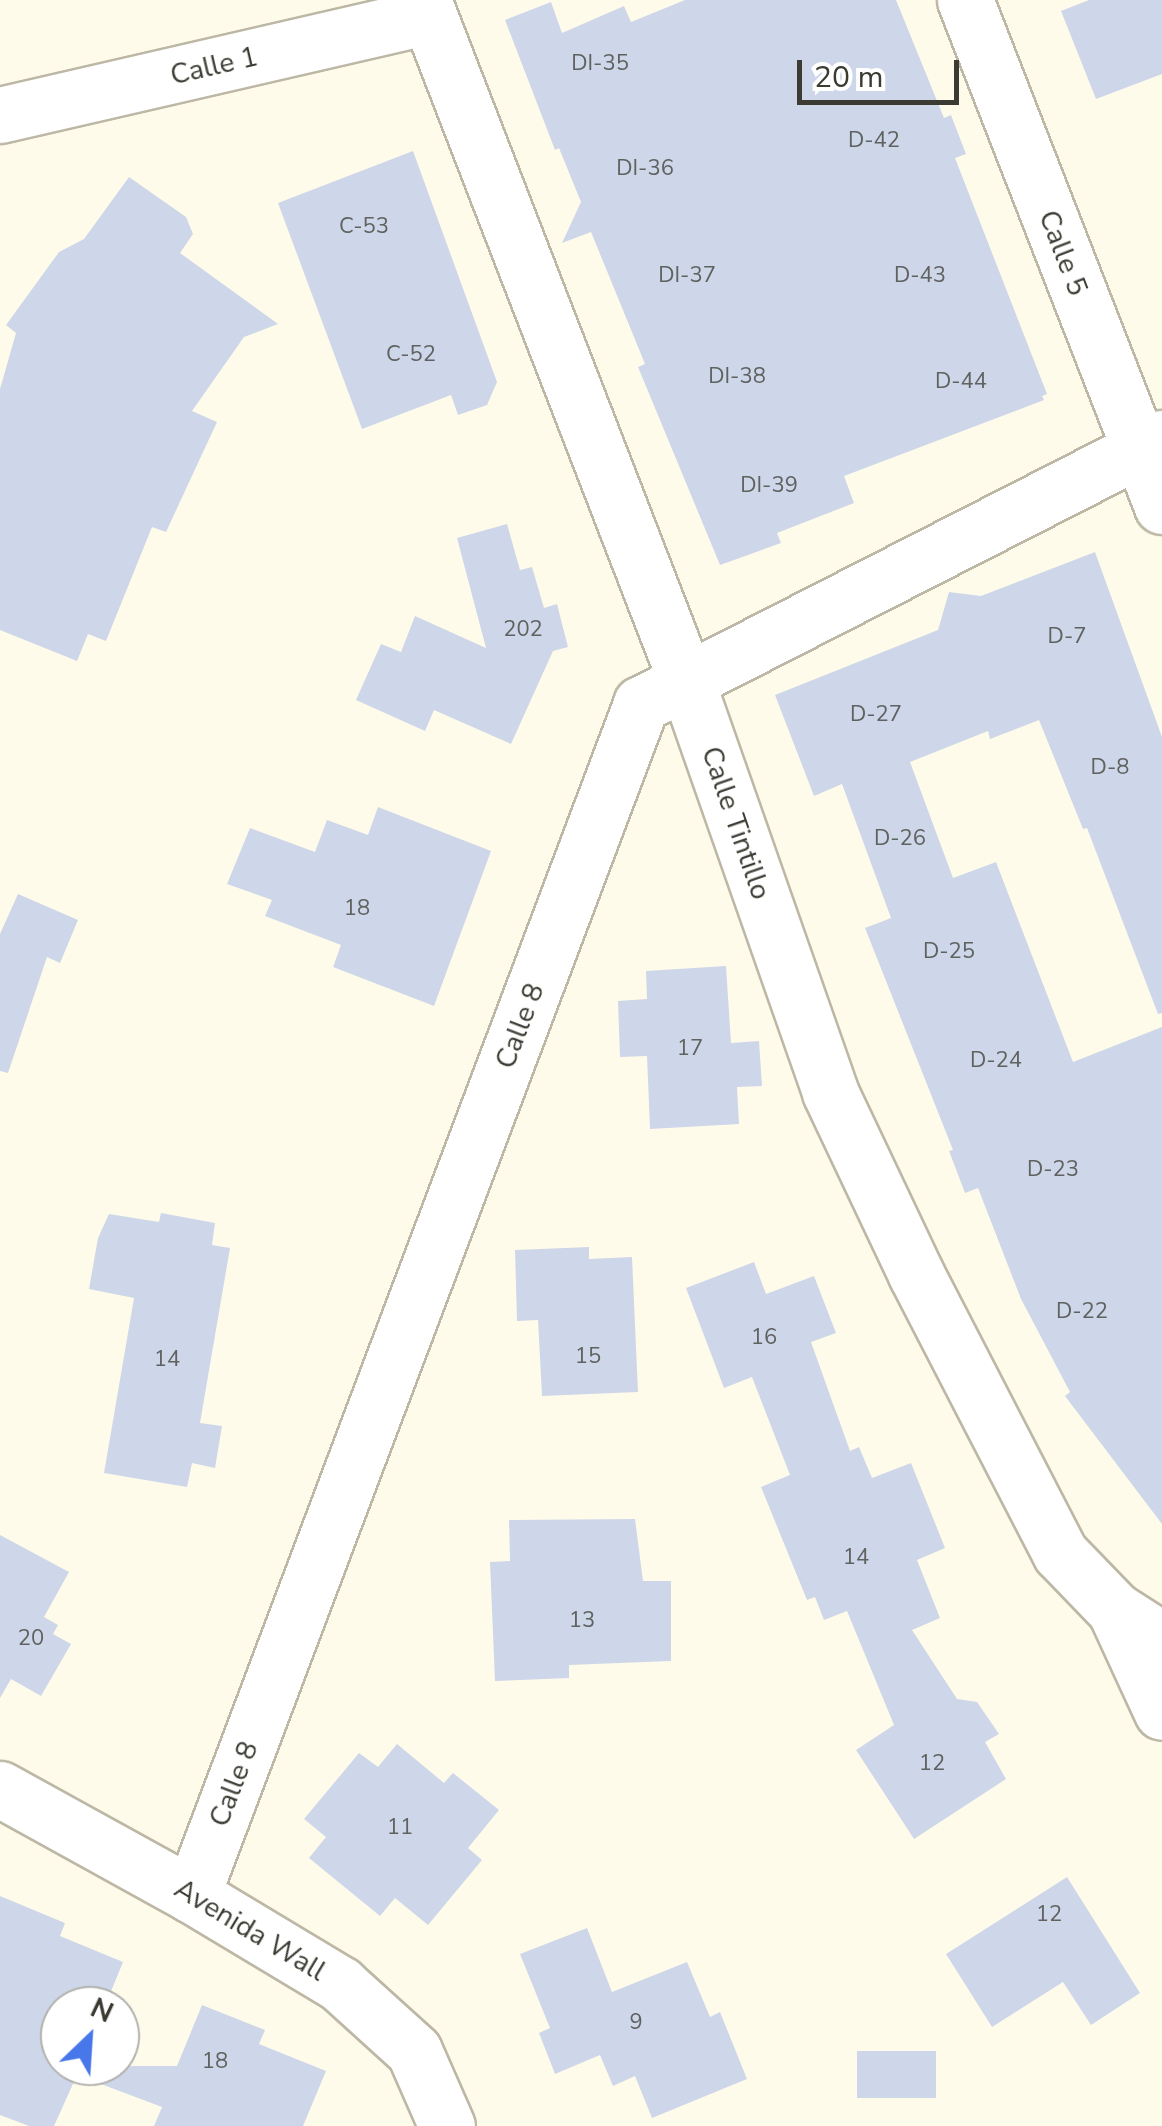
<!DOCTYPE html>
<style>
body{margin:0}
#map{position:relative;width:1162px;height:2126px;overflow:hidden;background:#fffbeb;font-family:"Nunito Sans",sans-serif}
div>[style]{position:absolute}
.building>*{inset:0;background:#ced7e9;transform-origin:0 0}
.roads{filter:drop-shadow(2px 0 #bdb8a5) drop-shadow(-2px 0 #bdb8a5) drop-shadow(0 2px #bdb8a5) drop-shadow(0 -2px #bdb8a5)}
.street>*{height:55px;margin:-27.5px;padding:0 27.5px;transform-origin:27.5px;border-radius:27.5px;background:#fff}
span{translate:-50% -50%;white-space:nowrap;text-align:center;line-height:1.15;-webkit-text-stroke:9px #fff;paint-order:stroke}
.number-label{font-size:22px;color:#606260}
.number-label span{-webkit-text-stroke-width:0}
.street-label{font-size:28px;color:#3c3b33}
.north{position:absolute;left:40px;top:1986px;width:100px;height:100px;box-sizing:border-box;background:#fff;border:2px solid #b1b1ad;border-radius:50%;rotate:25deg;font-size:28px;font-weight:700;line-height:40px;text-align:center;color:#3c3b33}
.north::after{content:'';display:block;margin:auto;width:35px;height:45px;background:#4777e9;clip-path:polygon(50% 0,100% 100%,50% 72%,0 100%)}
.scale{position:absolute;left:797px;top:60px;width:162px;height:45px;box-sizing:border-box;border:5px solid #3c3b33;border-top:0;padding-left:12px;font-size:30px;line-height:35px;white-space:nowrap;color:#3c3b33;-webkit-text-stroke:8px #fff;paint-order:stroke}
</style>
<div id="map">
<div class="building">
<div style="clip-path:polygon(685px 0,896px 0,944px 118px,951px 115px,966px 154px,955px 158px,1047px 394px,1042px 396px,1044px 400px,844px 476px,854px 503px,777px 533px,781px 543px,720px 565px,638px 367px,645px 364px,591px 232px,562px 243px,581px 202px,559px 148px,555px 150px,505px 20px,551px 2px,562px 33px,624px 6px,631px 22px)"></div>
<div style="clip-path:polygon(1089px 0,1162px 0,1162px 74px,1096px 99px,1061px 11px)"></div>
<div style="clip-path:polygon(413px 151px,497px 382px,487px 405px,458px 415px,451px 395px,362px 429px,278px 203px)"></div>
<div style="clip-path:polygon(129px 177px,186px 217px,193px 234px,180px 253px,278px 324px,244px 337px,192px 411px,217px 422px,166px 532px,152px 527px,106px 641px,88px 634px,77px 661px,0 630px,0 389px,16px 333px,6px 325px,59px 252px,84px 239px)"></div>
<div style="clip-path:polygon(507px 524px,520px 570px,532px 567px,544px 608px,557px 604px,568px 647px,553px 651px,511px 744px,434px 710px,425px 731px,356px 700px,381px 644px,401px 652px,415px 616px,486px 648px,457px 538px)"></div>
<div style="clip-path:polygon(1095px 552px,1162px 737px,1162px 1013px,1158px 1014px,1087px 828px,1083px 829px,1039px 720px,990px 739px,988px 731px,910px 762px,953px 878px,996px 862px,1073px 1062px,1162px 1027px,1162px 1524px,1065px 1396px,1070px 1392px,1021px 1299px,978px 1188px,965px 1193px,949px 1151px,953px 1150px,865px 928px,891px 918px,842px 784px,814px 796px,775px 695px,938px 630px,949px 592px,981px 596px)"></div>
<div style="clip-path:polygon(378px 807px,491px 851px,434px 1006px,333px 967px,341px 945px,265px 916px,272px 900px,227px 884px,250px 828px,315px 852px,327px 820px,368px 835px)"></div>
<div style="clip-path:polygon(18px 894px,78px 920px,60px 963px,47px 957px,8px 1073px,0 1071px,0 934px)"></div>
<div style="clip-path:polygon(726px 966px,731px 1043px,759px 1041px,762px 1086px,737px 1087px,739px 1124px,650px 1129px,647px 1056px,620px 1057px,618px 1001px,647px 999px,646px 971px)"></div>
<div style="clip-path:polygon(161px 1213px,215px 1223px,212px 1245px,230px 1248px,200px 1423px,222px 1426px,215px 1468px,192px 1463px,187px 1487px,104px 1473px,134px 1298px,89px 1289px,98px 1238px,109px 1214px,159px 1222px)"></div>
<div style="clip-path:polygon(589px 1247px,589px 1259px,632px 1257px,638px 1392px,542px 1396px,538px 1320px,517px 1321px,515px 1250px)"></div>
<div style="clip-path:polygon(754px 1262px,766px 1294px,814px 1276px,836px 1333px,811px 1342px,850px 1451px,859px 1447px,872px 1478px,911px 1463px,945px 1548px,917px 1560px,940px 1618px,912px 1630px,957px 1699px,977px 1702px,999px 1734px,985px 1742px,1006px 1779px,914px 1839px,856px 1750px,894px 1725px,847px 1611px,824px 1620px,815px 1597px,807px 1600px,761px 1487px,790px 1475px,752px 1377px,724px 1388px,686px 1288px)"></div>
<div style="clip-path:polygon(635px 1519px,643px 1581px,671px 1581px,671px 1661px,569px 1665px,569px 1678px,495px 1681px,490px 1562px,510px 1561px,509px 1520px)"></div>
<div style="clip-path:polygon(0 1535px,69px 1572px,44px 1617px,58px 1625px,53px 1634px,71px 1644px,41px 1696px,11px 1679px,0 1698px)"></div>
<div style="clip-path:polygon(397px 1744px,444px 1783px,453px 1773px,499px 1810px,468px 1848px,482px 1860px,428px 1925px,395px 1898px,380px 1916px,309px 1858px,326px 1837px,304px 1819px,359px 1753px,378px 1767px)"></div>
<div style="clip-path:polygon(1067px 1877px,1140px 1993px,1091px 2025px,1063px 1982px,992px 2027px,946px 1954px)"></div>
<div style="clip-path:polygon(0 1896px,65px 1923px,60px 1936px,123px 1962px,105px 2006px,60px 2006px,60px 2066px,177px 2066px,202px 2005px,265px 2030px,259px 2044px,326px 2071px,303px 2126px,154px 2126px,162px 2107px,77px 2075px,54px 2126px,29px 2126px,0 2115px)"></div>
<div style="clip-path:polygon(587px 1928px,612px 1992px,687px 1962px,710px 2017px,720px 2012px,747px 2079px,652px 2118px,635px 2076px,613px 2086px,600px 2055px,555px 2074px,539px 2033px,550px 2028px,520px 1954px)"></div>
<div style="left:936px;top:2051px;width:47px;height:79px;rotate:90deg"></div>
</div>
<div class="roads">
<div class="street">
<div style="left:423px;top:0;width:729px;rotate:68.86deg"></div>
<div style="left:686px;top:680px;width:436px;rotate:70.7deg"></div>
<div style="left:830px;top:1092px;width:201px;rotate:64.7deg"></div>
<div style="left:916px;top:1274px;width:314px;rotate:62.7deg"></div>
<div style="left:1060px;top:1553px;width:79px;rotate:46deg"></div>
<div style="left:1115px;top:1610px;width:56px;rotate:32.6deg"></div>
<div style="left:965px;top:0;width:543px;rotate:68.73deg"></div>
<div style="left:0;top:115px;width:440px;rotate:-13deg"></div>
<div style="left:1115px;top:1610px;width:112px;rotate:65.3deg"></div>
<div style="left:0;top:1789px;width:219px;rotate:28.9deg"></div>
<div style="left:192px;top:1895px;width:173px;rotate:31deg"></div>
<div style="left:340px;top:1984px;width:100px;rotate:42.2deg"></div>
<div style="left:414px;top:2051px;width:82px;rotate:66.3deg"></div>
<div style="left:192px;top:1895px;width:1273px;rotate:-69.34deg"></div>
<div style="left:641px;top:704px;width:585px;rotate:-27.05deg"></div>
</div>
</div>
<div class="number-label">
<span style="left:600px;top:64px">DI-35</span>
<span style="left:874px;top:141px">D-42</span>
<span style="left:645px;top:169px">DI-36</span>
<span style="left:364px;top:227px">C-53</span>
<span style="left:687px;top:276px">DI-37</span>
<span style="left:920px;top:276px">D-43</span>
<span style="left:411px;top:355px">C-52</span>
<span style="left:737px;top:377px">DI-38</span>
<span style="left:961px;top:382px">D-44</span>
<span style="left:769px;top:486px">DI-39</span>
<span style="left:523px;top:630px">202</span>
<span style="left:1067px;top:637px">D-7</span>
<span style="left:876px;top:715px">D-27</span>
<span style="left:1110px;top:768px">D-8</span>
<span style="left:900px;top:839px">D-26</span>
<span style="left:357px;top:909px">18</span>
<span style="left:949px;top:952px">D-25</span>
<span style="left:690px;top:1049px">17</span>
<span style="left:996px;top:1061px">D-24</span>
<span style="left:1053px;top:1170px">D-23</span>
<span style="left:1082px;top:1312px">D-22</span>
<span style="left:764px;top:1338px">16</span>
<span style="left:588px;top:1357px">15</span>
<span style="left:167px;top:1360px">14</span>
<span style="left:856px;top:1558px">14</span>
<span style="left:582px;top:1621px">13</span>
<span style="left:31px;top:1639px">20</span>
<span style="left:932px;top:1764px">12</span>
<span style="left:400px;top:1828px">11</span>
<span style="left:1049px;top:1915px">12</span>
<span style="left:636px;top:2023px">9</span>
<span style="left:215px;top:2062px">18</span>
</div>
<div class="street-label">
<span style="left:214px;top:66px;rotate:-13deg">Calle 1</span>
<span style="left:1063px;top:253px;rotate:69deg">Calle 5</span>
<span style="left:736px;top:823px;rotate:71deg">Calle Tintillo</span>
<span style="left:520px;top:1026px;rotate:-69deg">Calle 8</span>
<span style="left:234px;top:1784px;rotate:-69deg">Calle 8</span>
<span style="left:250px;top:1930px;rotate:31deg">Avenida Wall</span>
</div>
<div class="north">N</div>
<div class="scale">20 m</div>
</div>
